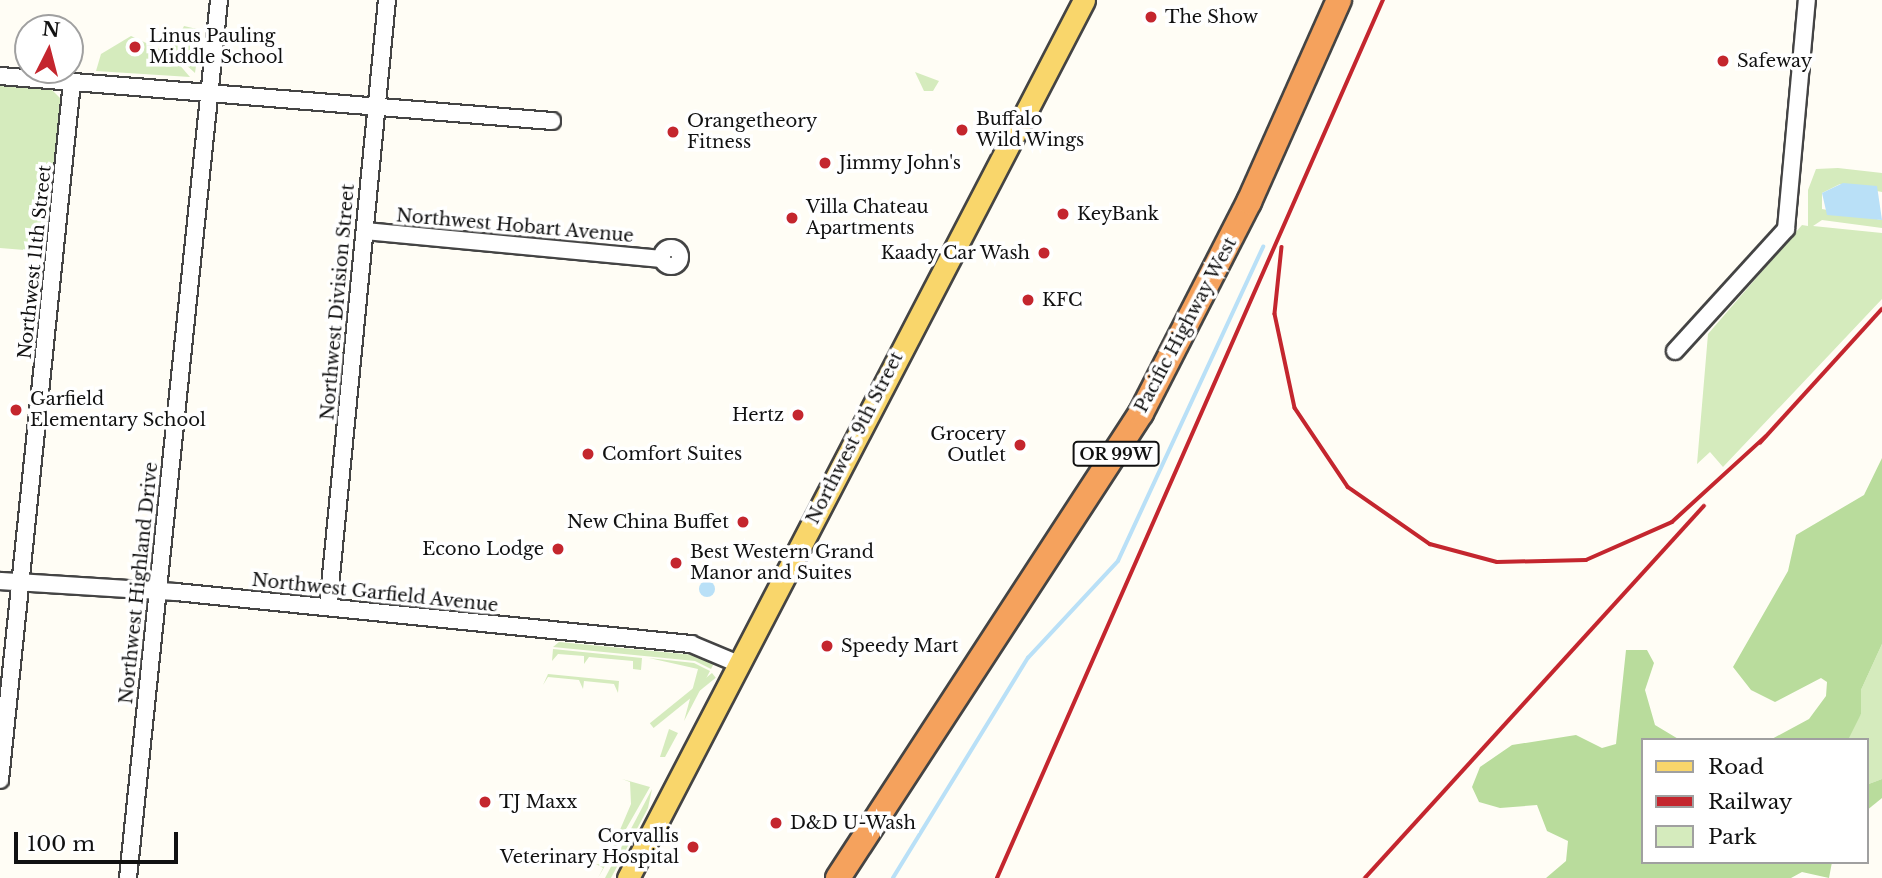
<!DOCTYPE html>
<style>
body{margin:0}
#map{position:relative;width:1882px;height:878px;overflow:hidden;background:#fffdf5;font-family:"Libre Baskerville",serif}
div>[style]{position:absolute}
.green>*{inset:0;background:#d5ebbd;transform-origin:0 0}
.forest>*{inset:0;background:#b9dc9c}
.water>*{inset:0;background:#b9e0f7}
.round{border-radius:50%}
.stream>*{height:3.5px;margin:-1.75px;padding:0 1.75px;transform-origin:1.75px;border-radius:1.75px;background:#b9e0f7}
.roads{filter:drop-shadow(2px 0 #444) drop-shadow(-2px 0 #444) drop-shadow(0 2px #444) drop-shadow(0 -2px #444)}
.minor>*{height:16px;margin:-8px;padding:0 8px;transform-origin:8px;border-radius:8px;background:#fff}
.minor>.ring{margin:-8px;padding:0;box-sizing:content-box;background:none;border:16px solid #fff;border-radius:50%}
.major>*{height:21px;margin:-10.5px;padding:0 10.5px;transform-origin:10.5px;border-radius:10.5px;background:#f9d66b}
.highway>*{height:24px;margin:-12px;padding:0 12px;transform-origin:12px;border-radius:12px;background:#f5a25d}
.rail>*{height:3.5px;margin:-1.75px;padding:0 1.75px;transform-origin:1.75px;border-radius:1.75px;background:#c4262e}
.dots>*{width:19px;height:19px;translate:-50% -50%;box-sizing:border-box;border:4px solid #fff;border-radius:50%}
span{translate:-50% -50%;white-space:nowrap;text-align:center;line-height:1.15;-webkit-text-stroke:7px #fff;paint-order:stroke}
.shield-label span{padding:2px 5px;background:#fff;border:2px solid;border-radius:5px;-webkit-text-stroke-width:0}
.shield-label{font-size:16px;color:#111;font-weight:700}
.poi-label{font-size:18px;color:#111}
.left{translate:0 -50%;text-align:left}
.right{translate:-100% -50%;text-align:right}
.street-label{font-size:18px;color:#111}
.legend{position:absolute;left:1641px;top:738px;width:228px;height:126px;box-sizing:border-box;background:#fff;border:2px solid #a0a0a0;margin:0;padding:9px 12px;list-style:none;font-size:21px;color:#111}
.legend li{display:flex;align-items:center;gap:14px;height:35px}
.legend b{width:35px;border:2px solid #a0a0a0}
.north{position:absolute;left:14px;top:14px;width:70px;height:70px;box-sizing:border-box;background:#fff;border:2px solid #a0a0a0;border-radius:50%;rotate:6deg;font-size:19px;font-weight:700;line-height:28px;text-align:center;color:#111}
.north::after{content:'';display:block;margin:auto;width:24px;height:32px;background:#c4262e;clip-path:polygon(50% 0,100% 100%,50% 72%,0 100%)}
.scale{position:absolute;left:14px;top:832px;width:164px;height:32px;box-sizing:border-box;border:4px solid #111;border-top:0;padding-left:9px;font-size:21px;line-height:24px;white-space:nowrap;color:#111;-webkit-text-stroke:5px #fff;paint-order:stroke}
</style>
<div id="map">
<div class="green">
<div style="clip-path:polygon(184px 26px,201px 30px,195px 73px,171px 51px)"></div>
<div style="clip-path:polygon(131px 36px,170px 54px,190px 77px,96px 71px,101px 54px)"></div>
<div style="clip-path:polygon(915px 72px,939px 81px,933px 91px,924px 91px)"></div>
<div style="clip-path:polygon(0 86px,52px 90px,64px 102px,49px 252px,0 248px)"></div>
<div style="clip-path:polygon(1838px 168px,1882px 173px,1882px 192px,1840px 184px,1822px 193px,1822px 209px,1882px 220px,1882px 228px,1822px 220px,1813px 226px,1882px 233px,1882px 299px,1723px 467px,1710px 452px,1697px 464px,1708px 334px,1802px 225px,1808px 226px,1808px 190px,1816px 169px)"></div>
<div style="clip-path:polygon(559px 642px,695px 655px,714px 663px,711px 669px,695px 661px,553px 647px)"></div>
<div style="clip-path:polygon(1882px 644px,1882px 779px,1866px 785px,1866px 740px,1848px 740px,1847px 733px,1861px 714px,1861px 690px)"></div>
<div style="clip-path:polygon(553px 649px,642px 658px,641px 670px,633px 669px,633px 661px,589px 657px,584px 664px,584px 656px,558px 654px,552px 661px)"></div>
<div style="clip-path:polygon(649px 658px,694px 663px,710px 671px,684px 721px,698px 669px)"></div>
<div style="left:712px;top:673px;width:6px;height:80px;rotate:51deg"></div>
<div style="clip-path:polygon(548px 674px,619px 681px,618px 693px,614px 684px,584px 681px,583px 689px,579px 680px,548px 677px,543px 685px)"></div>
<div style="clip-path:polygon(669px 729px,678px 733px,665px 757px,660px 757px)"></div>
<div style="clip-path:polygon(622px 779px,650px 787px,598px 878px,603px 868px,596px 864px,605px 865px,631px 804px,630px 782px)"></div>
<div style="clip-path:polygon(652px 789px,648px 808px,611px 878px,605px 878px)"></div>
</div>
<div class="forest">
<div style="clip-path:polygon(1882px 458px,1882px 644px,1861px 690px,1861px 714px,1848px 740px,1770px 740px,1809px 719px,1826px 696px,1827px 682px,1821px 678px,1775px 702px,1751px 690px,1733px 667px,1788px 571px,1796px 535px,1864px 495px)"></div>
<div style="clip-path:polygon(1626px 650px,1647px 650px,1654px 663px,1645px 690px,1655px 725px,1680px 740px,1642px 740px,1642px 862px,1832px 862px,1829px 878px,1802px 872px,1791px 878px,1546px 878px,1566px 861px,1568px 841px,1547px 831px,1537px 805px,1500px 808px,1479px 802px,1472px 787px,1480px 767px,1512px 745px,1576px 735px,1602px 748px,1616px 744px)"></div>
<div style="clip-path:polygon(1882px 779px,1882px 798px,1866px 811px,1866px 785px)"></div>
</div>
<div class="water">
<div style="clip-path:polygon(1843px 183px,1877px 186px,1882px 220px,1827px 215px,1822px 193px)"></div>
<div class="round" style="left:699px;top:581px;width:16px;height:16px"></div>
</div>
<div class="stream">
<div style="left:893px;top:878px;width:258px;rotate:-58.5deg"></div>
<div style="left:1028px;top:658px;width:132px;rotate:-47.1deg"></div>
<div style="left:1118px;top:561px;width:346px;rotate:-65.2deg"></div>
</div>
<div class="roads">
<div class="minor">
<div style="left:0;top:76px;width:554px;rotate:4.66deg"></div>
<div style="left:365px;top:231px;width:298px;rotate:5.4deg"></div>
<div class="ring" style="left:662px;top:248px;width:2px;height:2px"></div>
<div style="left:1675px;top:351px;width:165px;rotate:-47.7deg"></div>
<div style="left:1786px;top:229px;width:230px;rotate:-84.8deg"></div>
<div style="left:0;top:581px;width:176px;rotate:3.6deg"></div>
<div style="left:176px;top:592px;width:518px;rotate:5.77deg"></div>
<div style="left:691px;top:644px;width:54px;rotate:22.8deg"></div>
<div style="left:328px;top:607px;width:610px;rotate:-84.45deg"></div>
<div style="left:0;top:780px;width:702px;rotate:-84.11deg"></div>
<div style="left:128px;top:878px;width:883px;rotate:-84.08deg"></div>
</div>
<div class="major">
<div style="left:628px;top:878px;width:989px;rotate:-62.55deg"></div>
</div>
<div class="highway">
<div style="left:838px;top:878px;width:555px;rotate:-56.91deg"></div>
<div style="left:1141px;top:413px;width:237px;rotate:-62.9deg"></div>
<div style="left:1249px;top:202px;width:221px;rotate:-66deg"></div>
</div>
</div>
<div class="rail">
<div style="left:1282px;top:247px;width:67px;rotate:96deg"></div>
<div style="left:1275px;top:314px;width:96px;rotate:78deg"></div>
<div style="left:1295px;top:408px;width:95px;rotate:56.1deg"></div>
<div style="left:1348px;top:487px;width:100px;rotate:34.8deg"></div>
<div style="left:1430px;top:544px;width:69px;rotate:15deg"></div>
<div style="left:1497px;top:562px;width:89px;rotate:-1.3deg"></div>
<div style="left:1586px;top:560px;width:94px;rotate:-23.8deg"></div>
<div style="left:1672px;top:522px;width:126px;rotate:-42.4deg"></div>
<div style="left:1760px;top:443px;width:181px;rotate:-47.7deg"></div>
<div style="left:997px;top:878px;width:959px;rotate:-66.27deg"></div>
<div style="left:1365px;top:878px;width:503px;rotate:-47.66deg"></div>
</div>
<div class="dots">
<div style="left:1151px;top:17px;background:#c4262e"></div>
<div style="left:135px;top:47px;background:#c4262e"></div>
<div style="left:1723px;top:61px;background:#c4262e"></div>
<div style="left:962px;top:130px;background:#c4262e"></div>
<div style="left:673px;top:132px;background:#c4262e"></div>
<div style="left:825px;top:163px;background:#c4262e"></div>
<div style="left:1063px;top:214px;background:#c4262e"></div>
<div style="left:792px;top:218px;background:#c4262e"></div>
<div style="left:1044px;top:253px;background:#c4262e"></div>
<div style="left:1028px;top:300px;background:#c4262e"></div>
<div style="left:16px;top:410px;background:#c4262e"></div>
<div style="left:798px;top:415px;background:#c4262e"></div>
<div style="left:1020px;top:445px;background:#c4262e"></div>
<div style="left:588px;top:454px;background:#c4262e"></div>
<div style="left:743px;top:522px;background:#c4262e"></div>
<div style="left:558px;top:549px;background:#c4262e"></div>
<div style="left:676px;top:563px;background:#c4262e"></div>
<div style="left:827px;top:646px;background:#c4262e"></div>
<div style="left:485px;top:802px;background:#c4262e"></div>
<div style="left:776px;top:823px;background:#c4262e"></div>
<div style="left:693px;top:847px;background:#c4262e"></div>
</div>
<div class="shield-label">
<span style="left:1116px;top:454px">OR 99W</span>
</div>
<div class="poi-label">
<span class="left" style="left:1165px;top:17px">The Show</span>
<span class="left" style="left:149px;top:47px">Linus Pauling<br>Middle School</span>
<span class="left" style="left:1737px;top:61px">Safeway</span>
<span class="left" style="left:976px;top:130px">Buffalo<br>Wild Wings</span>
<span class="left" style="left:687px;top:132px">Orangetheory<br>Fitness</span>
<span class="left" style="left:839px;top:163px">Jimmy John's</span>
<span class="left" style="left:806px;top:218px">Villa Chateau<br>Apartments</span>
<span class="left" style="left:1077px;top:214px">KeyBank</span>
<span class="right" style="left:1030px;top:253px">Kaady Car Wash</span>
<span class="left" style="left:1042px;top:300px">KFC</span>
<span class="left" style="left:30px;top:410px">Garfield<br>Elementary School</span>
<span class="right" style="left:784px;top:415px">Hertz</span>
<span class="right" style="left:1006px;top:445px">Grocery<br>Outlet</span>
<span class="left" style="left:602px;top:454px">Comfort Suites</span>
<span class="right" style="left:729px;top:522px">New China Buffet</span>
<span class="right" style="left:544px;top:549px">Econo Lodge</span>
<span class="left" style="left:690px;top:563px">Best Western Grand<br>Manor and Suites</span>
<span class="left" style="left:841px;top:646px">Speedy Mart</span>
<span class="left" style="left:499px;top:802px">TJ Maxx</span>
<span class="left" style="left:790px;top:823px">D&amp;D U-Wash</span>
<span class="right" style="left:679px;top:847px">Corvallis<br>Veterinary Hospital</span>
</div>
<div class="street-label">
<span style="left:515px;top:226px;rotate:5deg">Northwest Hobart Avenue</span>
<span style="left:35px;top:262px;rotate:-84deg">Northwest 11th Street</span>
<span style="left:338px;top:302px;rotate:-85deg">Northwest Division Street</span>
<span style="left:1186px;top:325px;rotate:-62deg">Pacific Highway West</span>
<span style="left:855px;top:438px;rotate:-63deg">Northwest 9th Street</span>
<span style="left:139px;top:583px;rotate:-84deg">Northwest Highland Drive</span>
<span style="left:375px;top:593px;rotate:6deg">Northwest Garfield Avenue</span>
</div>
<ul class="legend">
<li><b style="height:9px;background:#f9d66b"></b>Road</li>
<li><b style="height:9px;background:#c4262e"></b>Railway</li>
<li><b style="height:19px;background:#d5ebbd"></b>Park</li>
</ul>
<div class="north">N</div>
<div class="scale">100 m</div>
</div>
